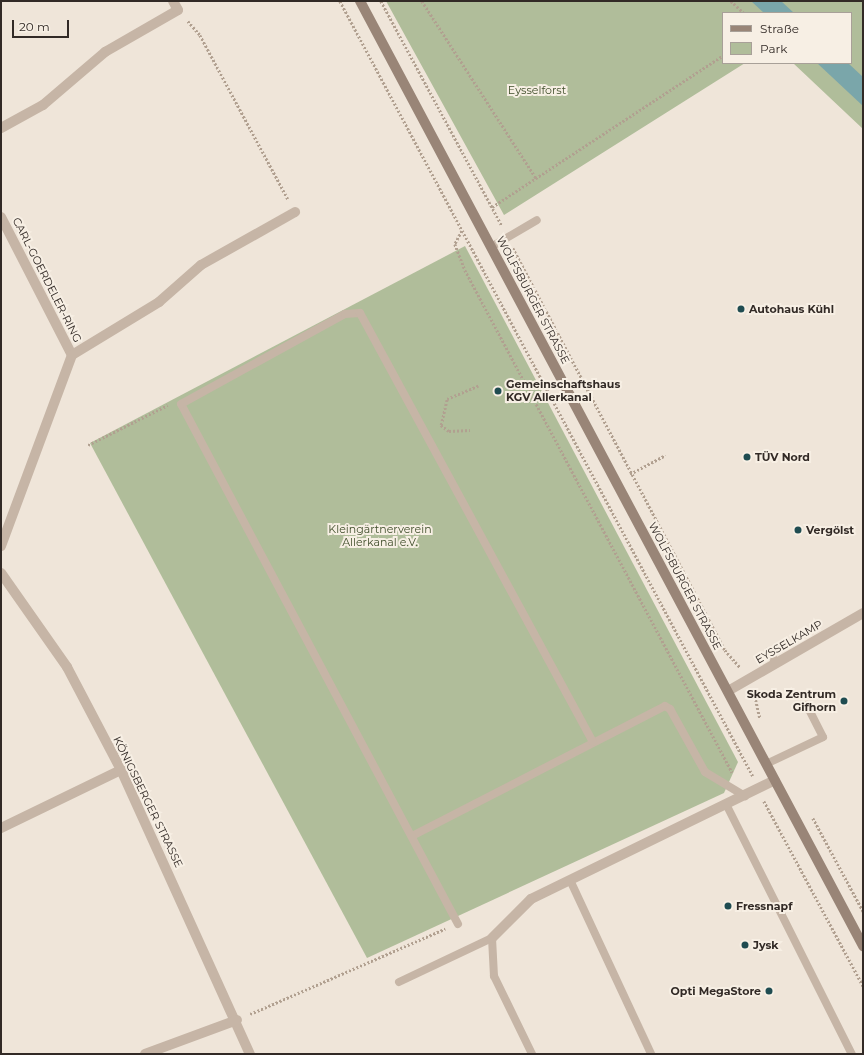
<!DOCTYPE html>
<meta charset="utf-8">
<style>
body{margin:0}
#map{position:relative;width:864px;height:1055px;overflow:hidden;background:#efe5d9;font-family:Montserrat,sans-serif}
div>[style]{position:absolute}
.green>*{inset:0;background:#b0bd9a}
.water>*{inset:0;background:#7aa6aa}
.path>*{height:2.5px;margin-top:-1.25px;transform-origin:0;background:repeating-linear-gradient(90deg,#b1a090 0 2px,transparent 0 4px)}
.lane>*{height:8px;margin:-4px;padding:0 4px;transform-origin:4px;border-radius:4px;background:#c6b5a6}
.street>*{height:10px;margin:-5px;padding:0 5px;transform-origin:5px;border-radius:5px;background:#c6b5a6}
.secondary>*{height:10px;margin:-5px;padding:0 5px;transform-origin:5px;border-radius:5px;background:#998577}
.dots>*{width:11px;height:11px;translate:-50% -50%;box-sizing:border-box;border:2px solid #f7efe4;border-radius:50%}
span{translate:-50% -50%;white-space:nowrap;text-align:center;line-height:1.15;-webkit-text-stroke:4px #f7efe4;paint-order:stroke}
.park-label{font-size:11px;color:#414f2c}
.street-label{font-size:11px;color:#322a26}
.poi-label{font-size:11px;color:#322a26;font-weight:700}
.left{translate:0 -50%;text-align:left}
.right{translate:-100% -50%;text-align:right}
.frame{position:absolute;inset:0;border:2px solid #322a26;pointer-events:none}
.legend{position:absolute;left:722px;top:12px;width:130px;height:52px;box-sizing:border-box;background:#f7efe4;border:1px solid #a8a098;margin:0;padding:5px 7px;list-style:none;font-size:12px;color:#322a26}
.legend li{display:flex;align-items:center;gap:8px;height:20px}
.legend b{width:20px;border:1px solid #a8a098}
.scale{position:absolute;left:12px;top:20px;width:57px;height:18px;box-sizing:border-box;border:2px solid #322a26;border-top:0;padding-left:5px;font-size:12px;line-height:14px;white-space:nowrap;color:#322a26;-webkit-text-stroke:3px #f7efe4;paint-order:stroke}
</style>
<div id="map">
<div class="green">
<div style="clip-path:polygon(386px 1px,863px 1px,863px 129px,793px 63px,851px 63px,851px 13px,723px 13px,723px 63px,745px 63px,504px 215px)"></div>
<div style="clip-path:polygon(465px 246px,738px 762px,724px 793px,367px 958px,90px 443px)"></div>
</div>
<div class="water">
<div style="clip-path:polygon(751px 1px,781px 1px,794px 13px,764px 13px)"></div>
<div style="clip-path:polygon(817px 63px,848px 63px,863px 77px,863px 106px)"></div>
</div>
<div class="path">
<div style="left:340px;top:1px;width:878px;rotate:61.95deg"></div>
<div style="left:381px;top:1px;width:255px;rotate:61.7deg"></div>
<div style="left:422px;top:1px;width:211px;rotate:57.2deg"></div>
<div style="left:731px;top:1px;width:18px;rotate:43deg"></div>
<div style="left:188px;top:21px;width:18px;rotate:49deg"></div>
<div style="left:200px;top:35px;width:186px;rotate:61.8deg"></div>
<div style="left:492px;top:207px;width:277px;rotate:-33.3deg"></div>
<div style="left:462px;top:231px;width:15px;rotate:118deg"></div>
<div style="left:455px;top:244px;width:28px;rotate:69deg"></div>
<div style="left:465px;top:270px;width:569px;rotate:61.99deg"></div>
<div style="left:513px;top:248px;width:454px;rotate:62.2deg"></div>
<div style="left:725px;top:650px;width:23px;rotate:49deg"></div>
<div style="left:441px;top:425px;width:27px;rotate:-77deg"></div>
<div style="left:447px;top:399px;width:34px;rotate:-23deg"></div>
<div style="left:441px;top:425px;width:10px;rotate:37deg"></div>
<div style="left:449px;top:431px;width:21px;rotate:-3deg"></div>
<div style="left:88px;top:445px;width:89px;rotate:-26.6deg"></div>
<div style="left:630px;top:474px;width:40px;rotate:-28deg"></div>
<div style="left:754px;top:692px;width:27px;rotate:77deg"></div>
<div style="left:764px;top:801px;width:210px;rotate:61.8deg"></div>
<div style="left:813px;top:818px;width:106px;rotate:61.7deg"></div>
<div style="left:250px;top:1014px;width:213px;rotate:-23.6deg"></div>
</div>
<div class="lane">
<div style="left:491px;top:247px;width:53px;rotate:-30.4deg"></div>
<div style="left:769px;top:651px;width:14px;rotate:60deg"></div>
<div style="left:766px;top:764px;width:63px;rotate:-25.3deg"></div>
<div style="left:823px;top:737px;width:36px;rotate:-117deg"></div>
<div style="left:726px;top:804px;width:280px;rotate:63.3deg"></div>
<div style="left:412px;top:836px;width:284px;rotate:-27.2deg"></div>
<div style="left:665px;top:706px;width:6px;rotate:31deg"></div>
<div style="left:670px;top:709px;width:72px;rotate:60.9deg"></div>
<div style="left:705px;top:772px;width:47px;rotate:31deg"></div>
<div style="left:570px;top:880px;width:192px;rotate:65deg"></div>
<div style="left:458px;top:924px;width:589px;rotate:-118.04deg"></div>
<div style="left:181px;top:404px;width:187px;rotate:-28.8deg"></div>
<div style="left:345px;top:314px;width:15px;rotate:-4deg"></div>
<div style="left:360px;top:313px;width:488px;rotate:61.5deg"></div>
<div style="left:399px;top:982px;width:103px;rotate:-25.3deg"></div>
<div style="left:492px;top:938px;width:38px;rotate:87deg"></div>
<div style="left:494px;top:976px;width:87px;rotate:64deg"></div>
</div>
<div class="street">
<div style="left:1px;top:128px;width:48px;rotate:-28.7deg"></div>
<div style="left:43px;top:105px;width:82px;rotate:-40.5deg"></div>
<div style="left:105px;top:52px;width:84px;rotate:-29.9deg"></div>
<div style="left:178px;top:10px;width:10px;rotate:-119deg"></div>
<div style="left:1px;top:217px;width:155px;rotate:62.8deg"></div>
<div style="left:72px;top:355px;width:204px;rotate:110.4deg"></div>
<div style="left:72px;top:355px;width:102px;rotate:-31.3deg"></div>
<div style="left:159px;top:302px;width:56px;rotate:-41.4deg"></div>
<div style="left:201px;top:265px;width:108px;rotate:-29.4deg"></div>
<div style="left:1px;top:573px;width:115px;rotate:54.9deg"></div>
<div style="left:67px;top:667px;width:116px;rotate:62.3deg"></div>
<div style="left:121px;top:770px;width:312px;rotate:65.6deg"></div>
<div style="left:728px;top:691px;width:156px;rotate:-30deg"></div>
<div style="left:1px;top:828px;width:133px;rotate:-25.8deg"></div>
<div style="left:492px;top:938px;width:55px;rotate:-45deg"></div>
<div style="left:531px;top:899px;width:271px;rotate:-26deg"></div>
<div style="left:145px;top:1054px;width:98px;rotate:-20.3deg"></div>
</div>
<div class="secondary">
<div style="left:360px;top:1px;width:1071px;rotate:61.97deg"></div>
</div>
<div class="dots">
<div style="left:741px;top:309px;background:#1f4c51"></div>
<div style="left:498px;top:391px;background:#1f4c51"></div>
<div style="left:747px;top:457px;background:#1f4c51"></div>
<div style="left:798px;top:530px;background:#1f4c51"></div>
<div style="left:844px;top:701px;background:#1f4c51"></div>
<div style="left:728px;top:906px;background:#1f4c51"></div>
<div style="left:745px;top:945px;background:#1f4c51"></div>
<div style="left:769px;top:991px;background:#1f4c51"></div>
</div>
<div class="park-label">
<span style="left:537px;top:90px">Eysselforst</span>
<span style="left:380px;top:536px">Kleingärtnerverein<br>Allerkanal e.V.</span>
</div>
<div class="street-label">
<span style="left:47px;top:280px;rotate:63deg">CARL-GOERDELER-RING</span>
<span style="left:533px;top:300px;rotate:62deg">WOLFSBURGER STRASSE</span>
<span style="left:685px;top:586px;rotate:62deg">WOLFSBURGER STRASSE</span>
<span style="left:789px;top:642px;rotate:-30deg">EYSSELKAMP</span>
<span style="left:148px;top:802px;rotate:64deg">KÖNIGSBERGER STRASSE</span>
</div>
<div class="poi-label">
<span class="left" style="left:749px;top:309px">Autohaus Kühl</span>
<span class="left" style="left:506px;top:391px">Gemeinschaftshaus<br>KGV Allerkanal</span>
<span class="left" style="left:755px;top:457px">TÜV Nord</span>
<span class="left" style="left:806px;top:530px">Vergölst</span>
<span class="right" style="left:836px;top:701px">Skoda Zentrum<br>Gifhorn</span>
<span class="left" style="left:736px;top:906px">Fressnapf</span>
<span class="left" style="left:753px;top:945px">Jysk</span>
<span class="right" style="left:761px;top:991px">Opti MegaStore</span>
</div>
<div class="frame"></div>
<ul class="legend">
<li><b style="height:5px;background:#998577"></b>Straße</li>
<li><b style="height:11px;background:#b0bd9a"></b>Park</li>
</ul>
<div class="scale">20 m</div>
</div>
